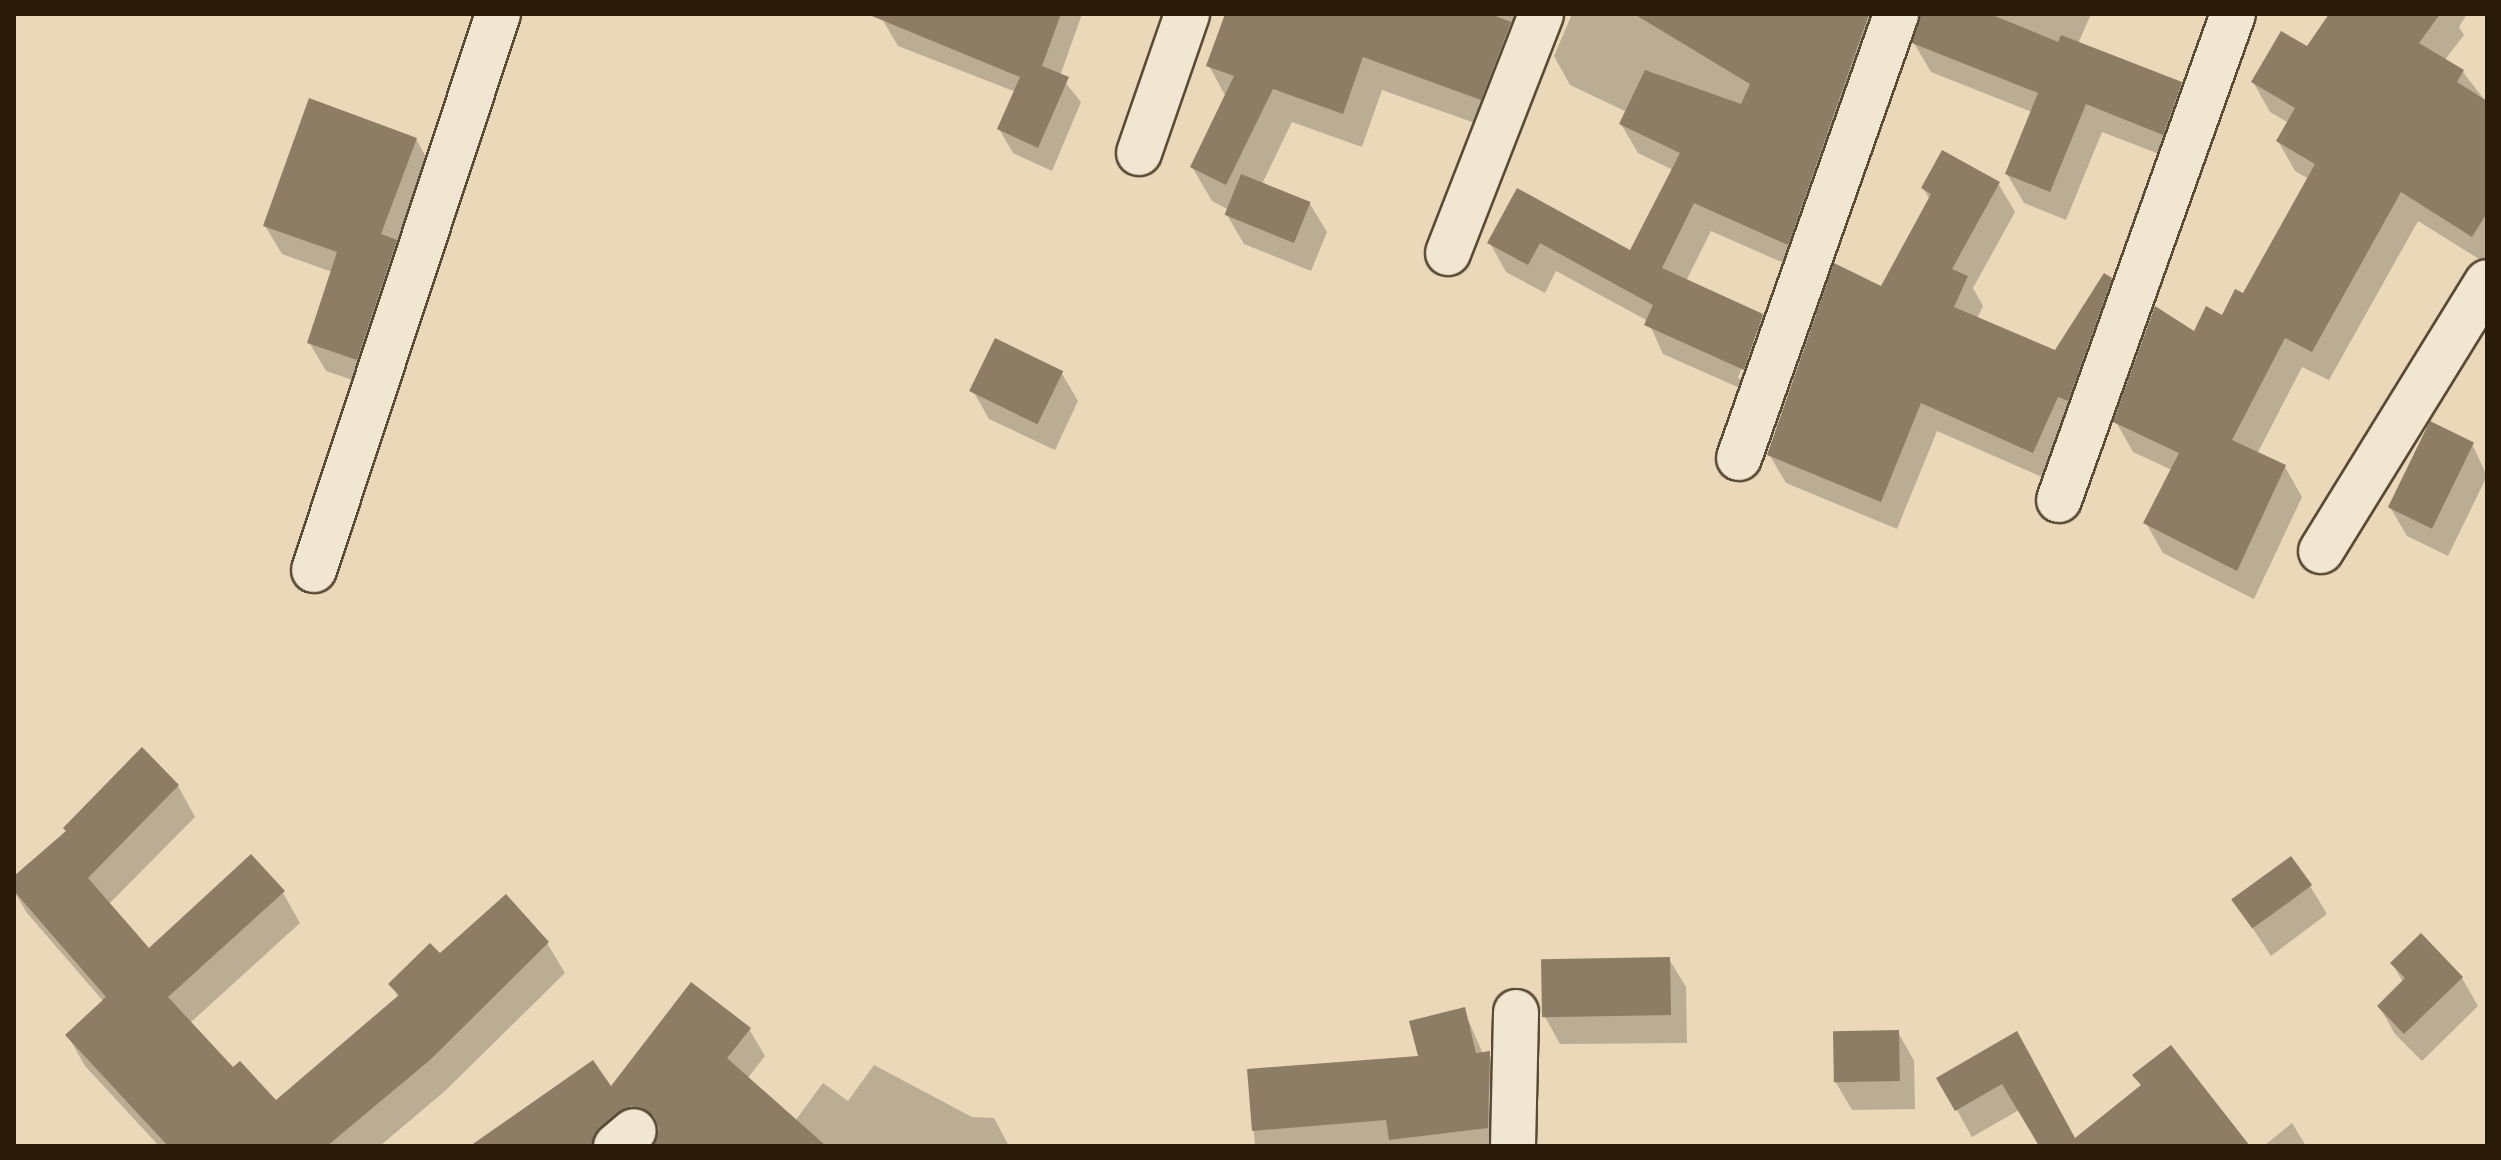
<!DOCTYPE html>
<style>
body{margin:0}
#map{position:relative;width:2501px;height:1160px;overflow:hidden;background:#ead8b9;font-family:"IM FELL French Canon",serif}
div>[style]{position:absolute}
.shadow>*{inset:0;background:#0003}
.building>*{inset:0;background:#8d7d64;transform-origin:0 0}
.roads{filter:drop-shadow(2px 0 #594a34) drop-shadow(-2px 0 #594a34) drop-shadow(0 2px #594a34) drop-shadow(0 -2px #594a34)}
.minor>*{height:44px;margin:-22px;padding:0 22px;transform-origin:22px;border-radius:22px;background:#f1e6d2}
span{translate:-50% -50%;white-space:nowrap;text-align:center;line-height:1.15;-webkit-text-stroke:6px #f1e6d2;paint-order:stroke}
.frame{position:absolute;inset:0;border:16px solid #291a07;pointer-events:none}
</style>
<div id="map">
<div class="shadow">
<div style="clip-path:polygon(887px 14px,1082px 14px,1060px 76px,1081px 102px,1052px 171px,1013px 153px,999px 129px,1016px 92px,898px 46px,884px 22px)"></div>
<div style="clip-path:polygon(1225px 14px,1523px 14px,1500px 132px,1382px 90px,1362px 147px,1292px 122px,1262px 184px,1310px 204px,1327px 232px,1311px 271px,1244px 244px,1227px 215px,1229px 210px,1212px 201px,1192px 167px,1226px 97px,1209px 66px)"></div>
<div style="clip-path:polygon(evenodd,1572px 14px,2091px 14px,2078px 44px,2181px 84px,2197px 113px,2180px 162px,2102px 132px,2066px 220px,2024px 203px,2007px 174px,2032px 112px,1931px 72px,1914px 43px,1920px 19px,1908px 18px,1804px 272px,1711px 231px,1686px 281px,1762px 315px,1779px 344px,1760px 397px,1663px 354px,1648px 321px,1556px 271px,1545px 293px,1506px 272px,1490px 243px,1517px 191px,1631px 252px,1673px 170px,1638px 153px,1621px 124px,1627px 112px,1570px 85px,1554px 56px,1572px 14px,1755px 331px,1759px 331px,1742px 380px,1738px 378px,1755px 331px)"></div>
<div style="clip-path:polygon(2332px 14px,2467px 14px,2459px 27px,2464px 35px,2444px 61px,2463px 72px,2487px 103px,2487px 264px,2418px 221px,2329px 380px,2302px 367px,2257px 454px,2285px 467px,2302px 497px,2254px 599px,2163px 553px,2146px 523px,2172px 470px,2133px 452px,2116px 422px,2194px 334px,2223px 318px,2243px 295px,2309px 179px,2295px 171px,2278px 141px,2289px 123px,2270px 112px,2253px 82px,2307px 49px)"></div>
<div style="clip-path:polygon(416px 139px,432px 168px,373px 387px,326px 371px,309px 342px,332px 272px,282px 254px,265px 226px)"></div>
<div style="clip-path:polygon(1998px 183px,2015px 212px,1973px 288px,1983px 306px,1977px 319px,2055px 353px,2110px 279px,2127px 308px,2049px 480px,1937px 431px,1897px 529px,1786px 483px,1769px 454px,1882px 289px,1930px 200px,1923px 188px)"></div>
<div style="clip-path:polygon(1061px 372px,1078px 401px,1055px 450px,989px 419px,973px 391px)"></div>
<div style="clip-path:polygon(2472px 444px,2487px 476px,2448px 556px,2407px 536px,2390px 507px)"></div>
<div style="clip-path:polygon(142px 750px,178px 786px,195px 817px,108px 905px,149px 951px,283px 893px,300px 923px,190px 1023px,233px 1070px,276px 1103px,399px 998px,390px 984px,440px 956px,547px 943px,565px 973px,446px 1090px,380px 1146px,159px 1146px,85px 1066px,68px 1036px,104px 1002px,27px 913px,14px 891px,14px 879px,68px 832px)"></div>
<div style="clip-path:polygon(2310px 886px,2327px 914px,2271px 956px,2234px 900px)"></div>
<div style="clip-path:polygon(1669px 959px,1686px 987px,1687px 1043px,1560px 1044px,1544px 1015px)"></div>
<div style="clip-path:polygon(2392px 963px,2462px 978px,2478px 1006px,2422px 1061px,2395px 1034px,2379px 1006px,2403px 982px)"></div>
<div style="clip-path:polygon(1464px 1010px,1483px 1054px,1489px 1054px,1504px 1080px,1503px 1146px,1255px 1146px,1249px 1071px,1421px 1058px)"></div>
<div style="clip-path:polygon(749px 1029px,765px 1056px,747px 1079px,795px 1121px,823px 1083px,848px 1101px,874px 1065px,972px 1117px,994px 1118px,1009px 1146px,654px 1146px,660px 1135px,634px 1139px,625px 1146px,479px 1146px)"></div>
<div style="clip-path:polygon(1898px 1032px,1914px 1061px,1915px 1109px,1852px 1110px,1835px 1081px)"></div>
<div style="clip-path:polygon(2016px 1034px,2075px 1140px,2142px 1087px,2135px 1075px,2247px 1146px,2041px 1146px,2019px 1110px,1972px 1137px,1939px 1078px)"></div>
<div style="clip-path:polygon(2292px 1123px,2306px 1146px,2264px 1146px)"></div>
</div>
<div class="building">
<div style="clip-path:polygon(867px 14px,1061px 14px,1042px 66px,1069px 77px,1038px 148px,997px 129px,1020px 77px)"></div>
<div style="clip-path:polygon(1225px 14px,1490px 14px,1511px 22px,1481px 100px,1363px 57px,1343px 114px,1273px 89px,1226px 185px,1190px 167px,1234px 76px,1206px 66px)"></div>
<div style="clip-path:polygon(1634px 14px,1869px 14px,1788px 245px,1694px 203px,1662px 268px,1763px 314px,1744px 370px,1644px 325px,1653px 305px,1540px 243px,1528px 265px,1487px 243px,1517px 188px,1630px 250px,1680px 153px,1619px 124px,1645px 70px,1741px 104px,1750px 84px)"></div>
<div style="clip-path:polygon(1920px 14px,1990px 14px,2058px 42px,2061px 35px,2182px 82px,2163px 135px,2086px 104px,2050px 192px,2005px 174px,2038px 93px,1912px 43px)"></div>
<div style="clip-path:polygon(2329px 14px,2440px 14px,2419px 43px,2464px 70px,2457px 82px,2487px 101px,2487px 213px,2472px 237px,2401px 192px,2312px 352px,2285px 338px,2232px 440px,2286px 465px,2237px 571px,2143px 523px,2179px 453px,2113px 422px,2155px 306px,2194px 331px,2206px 306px,2222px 315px,2235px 289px,2243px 293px,2315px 164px,2276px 141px,2295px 108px,2251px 82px,2281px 31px,2307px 46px)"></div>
<div style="clip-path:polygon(309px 98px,417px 138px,381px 234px,397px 240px,357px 360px,307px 343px,337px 252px,263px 226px)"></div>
<div style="clip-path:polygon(1942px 150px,2000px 182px,1952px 269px,1968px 276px,1954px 307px,2055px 350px,2104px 273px,2112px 278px,2068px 401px,2058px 397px,2033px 453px,1921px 403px,1881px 502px,1767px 455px,1834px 263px,1881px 286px,1931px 194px,1921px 188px)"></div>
<div style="left:1241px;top:174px;width:75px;height:44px;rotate:22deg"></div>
<div style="left:995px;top:338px;width:76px;height:59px;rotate:26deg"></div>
<div style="left:2430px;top:421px;width:49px;height:96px;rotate:26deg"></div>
<div style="clip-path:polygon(142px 747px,179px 785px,88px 878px,149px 948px,251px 854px,285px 891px,168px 997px,233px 1067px,240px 1061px,276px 1100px,399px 995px,388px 984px,430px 943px,440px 953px,506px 894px,549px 942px,430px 1060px,327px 1146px,168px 1146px,65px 1035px,106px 997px,14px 891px,14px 876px,66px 831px,63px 828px)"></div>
<div style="left:2291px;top:856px;width:36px;height:74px;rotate:54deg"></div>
<div style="clip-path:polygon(2421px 933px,2463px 977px,2404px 1034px,2377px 1006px,2405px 978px,2390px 963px)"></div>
<div style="left:1670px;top:957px;width:58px;height:129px;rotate:89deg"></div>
<div style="clip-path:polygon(691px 982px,751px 1028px,727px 1058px,826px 1146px,653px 1146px,659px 1128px,654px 1116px,631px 1106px,600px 1127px,592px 1146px,470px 1146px,593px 1060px,611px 1086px)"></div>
<div style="clip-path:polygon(1465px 1007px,1476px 1053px,1490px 1051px,1488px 1128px,1389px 1140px,1386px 1120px,1252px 1131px,1247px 1069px,1418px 1056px,1409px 1021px)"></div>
<div style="left:1899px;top:1030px;width:51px;height:66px;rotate:89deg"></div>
<div style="clip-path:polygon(2017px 1031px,2075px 1138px,2141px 1085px,2132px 1075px,2171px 1045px,2250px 1146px,2039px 1146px,2002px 1084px,1955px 1111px,1936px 1078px)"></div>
</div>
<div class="roads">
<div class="minor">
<div style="left:1139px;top:153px;width:147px;rotate:-70.9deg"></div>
<div style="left:1448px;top:253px;width:256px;rotate:-68.7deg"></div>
<div style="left:1739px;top:458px;width:471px;rotate:-70.5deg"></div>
<div style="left:2059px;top:500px;width:516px;rotate:-70.3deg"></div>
<div style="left:2321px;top:551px;width:316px;rotate:-58.3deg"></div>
<div style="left:314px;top:570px;width:586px;rotate:-71.69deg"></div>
<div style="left:616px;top:1146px;width:23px;rotate:-40deg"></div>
<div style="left:1513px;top:1146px;width:134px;rotate:-88.7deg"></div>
</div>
</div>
<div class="frame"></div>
</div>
